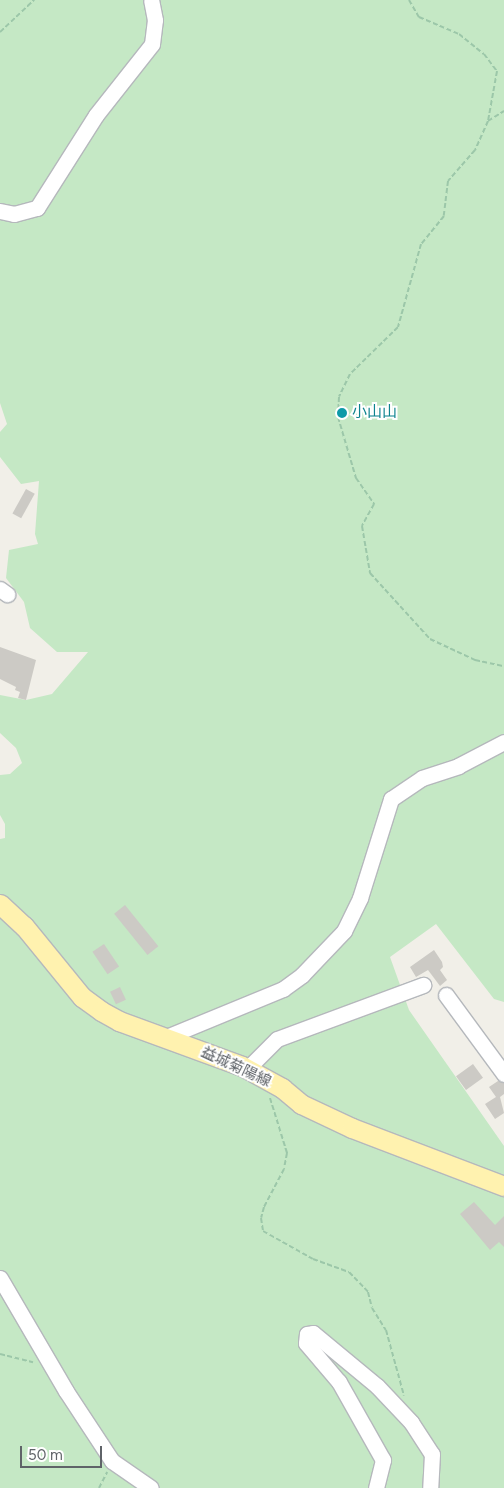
<!DOCTYPE html>
<meta charset="utf-8">
<style>
body{margin:0}
#map{position:relative;width:504px;height:1488px;overflow:hidden;background:#f1efe8;font-family:Figtree,"Noto Sans JP",sans-serif}
div>[style]{position:absolute}
.green>*{inset:0;background:#c5e8c5}
.building>*{inset:0;background:#cccac5;transform-origin:0 0}
.path>*{height:2px;margin-top:-1px;transform-origin:0;background:repeating-linear-gradient(90deg,#9cc7a9 0 5px,transparent 0 7.5px)}
.roads{filter:drop-shadow(1px 0 #b5b8bc) drop-shadow(-1px 0 #b5b8bc) drop-shadow(0 1px #b5b8bc) drop-shadow(0 -1px #b5b8bc)}
.minor>*{height:15px;margin:-7.5px;padding:0 7.5px;transform-origin:7.5px;border-radius:7.5px;background:#fff}
.major>*{height:19px;margin:-9.5px;padding:0 9.5px;transform-origin:9.5px;border-radius:9.5px;background:#fff2af}
.dots>*{width:14px;height:14px;translate:-50% -50%;box-sizing:border-box;border:2px solid #fff;border-radius:50%}
span{translate:-50% -50%;white-space:nowrap;text-align:center;line-height:1.15;-webkit-text-stroke:4px #fff;paint-order:stroke}
.culture-label{font-size:15px;color:#0d838f}
.left{translate:0 -50%;text-align:left}
.street-label{font-size:15px;color:#5f6368}
.scale{position:absolute;left:20px;top:1446px;width:82px;height:22px;box-sizing:border-box;border:2px solid #5f6368;border-top:0;padding-left:6px;font-size:15px;line-height:18px;white-space:nowrap;color:#5f6368;-webkit-text-stroke:4px #fff;paint-order:stroke}
</style>
<div id="map">
<div class="green">
<div style="clip-path:polygon(0 0,147px 0,148px 38px,46px 189px,27px 207px,0 206px)"></div>
<div style="clip-path:polygon(159px 0,504px 0,504px 1002px,494px 999px,436px 924px,390px 957px,409px 1010px,504px 1146px,504px 1488px,0 1488px,0 839px,5px 838px,5px 824px,0 815px,0 775px,10px 774px,22px 763px,16px 748px,0 733px,0 695px,26px 700px,52px 694px,88px 652px,57px 652px,30px 628px,24px 602px,6px 578px,9px 550px,38px 544px,35px 534px,39px 481px,21px 484px,0 457px,0 432px,7px 424px,0 403px,0 219px,13px 221px,29px 219px,42px 212px,55px 196px,76px 154px,156px 46px,163px 23px)"></div>
</div>
<div class="building">
<div style="left:26px;top:489px;width:10px;height:28px;rotate:29deg"></div>
<div style="clip-path:polygon(0 647px,36px 660px,26px 700px,18px 698px,20px 692px,15px 690px,16px 687px,0 679px)"></div>
<div style="left:125px;top:905px;width:53px;height:14px;rotate:51deg"></div>
<div style="left:104px;top:944px;width:27px;height:14px;rotate:56deg"></div>
<div style="clip-path:polygon(434px 950px,442px 962px,443px 967px,440px 970px,447px 980px,440px 986px,428px 970px,416px 977px,410px 967px)"></div>
<div style="left:120px;top:987px;width:14px;height:11px;rotate:65deg"></div>
<div style="left:473px;top:1064px;width:17px;height:21px;rotate:54deg"></div>
<div style="clip-path:polygon(498px 1081px,504px 1083px,504px 1094px,500px 1097px,504px 1113px,495px 1119px,485px 1104px,496px 1097px,489px 1087px)"></div>
<div style="clip-path:polygon(474px 1202px,495px 1225px,504px 1216px,504px 1247px,499px 1242px,490px 1250px,460px 1214px)"></div>
</div>
<div class="path">
<div style="left:409px;top:0;width:20px;rotate:60deg"></div>
<div style="left:419px;top:17px;width:43px;rotate:23deg"></div>
<div style="left:459px;top:34px;width:32px;rotate:39deg"></div>
<div style="left:484px;top:54px;width:21px;rotate:53deg"></div>
<div style="left:497px;top:71px;width:51px;rotate:100.2deg"></div>
<div style="left:488px;top:121px;width:32px;rotate:114deg"></div>
<div style="left:475px;top:150px;width:41px;rotate:131.1deg"></div>
<div style="left:448px;top:181px;width:35px;rotate:97deg"></div>
<div style="left:444px;top:216px;width:36px;rotate:129deg"></div>
<div style="left:421px;top:244px;width:86px;rotate:105.5deg"></div>
<div style="left:398px;top:327px;width:67px;rotate:135.6deg"></div>
<div style="left:350px;top:374px;width:25px;rotate:116deg"></div>
<div style="left:339px;top:397px;width:20px;rotate:93deg"></div>
<div style="left:338px;top:417px;width:64px;rotate:73.6deg"></div>
<div style="left:356px;top:478px;width:32px;rotate:55deg"></div>
<div style="left:374px;top:504px;width:25px;rotate:119deg"></div>
<div style="left:362px;top:526px;width:48px;rotate:80.3deg"></div>
<div style="left:370px;top:573px;width:89px;rotate:47.7deg"></div>
<div style="left:430px;top:639px;width:50px;rotate:25deg"></div>
<div style="left:475px;top:660px;width:30px;rotate:12deg"></div>
<div style="left:0;top:32px;width:47px;rotate:-43.3deg"></div>
<div style="left:488px;top:121px;width:19px;rotate:-32deg"></div>
<div style="left:270px;top:1098px;width:58px;rotate:72.8deg"></div>
<div style="left:287px;top:1153px;width:16px;rotate:101deg"></div>
<div style="left:284px;top:1169px;width:43px;rotate:117.8deg"></div>
<div style="left:264px;top:1207px;width:11px;rotate:105deg"></div>
<div style="left:261px;top:1218px;width:13px;rotate:81deg"></div>
<div style="left:263px;top:1231px;width:57px;rotate:29.2deg"></div>
<div style="left:313px;top:1259px;width:38px;rotate:20deg"></div>
<div style="left:349px;top:1272px;width:28px;rotate:46deg"></div>
<div style="left:368px;top:1292px;width:16px;rotate:76deg"></div>
<div style="left:372px;top:1308px;width:26px;rotate:58deg"></div>
<div style="left:386px;top:1330px;width:68px;rotate:74.7deg"></div>
<div style="left:0;top:1354px;width:34px;rotate:14deg"></div>
<div style="left:99px;top:1488px;width:18px;rotate:-63deg"></div>
</div>
<div class="roads">
<div class="minor">
<div style="left:0;top:211px;width:14px;rotate:12deg"></div>
<div style="left:14px;top:214px;width:24px;rotate:-15deg"></div>
<div style="left:37px;top:208px;width:110px;rotate:-57.6deg"></div>
<div style="left:96px;top:115px;width:90px;rotate:-51.7deg"></div>
<div style="left:152px;top:44px;width:24px;rotate:-83deg"></div>
<div style="left:155px;top:20px;width:20px;rotate:-101deg"></div>
<div style="left:0;top:589px;width:9px;rotate:36deg"></div>
<div style="left:446px;top:995px;width:98px;rotate:53.7deg"></div>
<div style="left:164px;top:1038px;width:129px;rotate:-22.4deg"></div>
<div style="left:283px;top:989px;width:24px;rotate:-36deg"></div>
<div style="left:302px;top:975px;width:61px;rotate:-46.3deg"></div>
<div style="left:344px;top:931px;width:37px;rotate:-64deg"></div>
<div style="left:360px;top:898px;width:104px;rotate:-72.6deg"></div>
<div style="left:391px;top:799px;width:37px;rotate:-34deg"></div>
<div style="left:422px;top:778px;width:38px;rotate:-18deg"></div>
<div style="left:458px;top:766px;width:52px;rotate:-27.6deg"></div>
<div style="left:247px;top:1069px;width:42px;rotate:-45deg"></div>
<div style="left:277px;top:1039px;width:156px;rotate:-20.3deg"></div>
<div style="left:0;top:1278px;width:131px;rotate:59.7deg"></div>
<div style="left:66px;top:1391px;width:84px;rotate:56.7deg"></div>
<div style="left:112px;top:1461px;width:47px;rotate:34.7deg"></div>
<div style="left:376px;top:1488px;width:29px;rotate:-76deg"></div>
<div style="left:383px;top:1460px;width:90px;rotate:-119.4deg"></div>
<div style="left:339px;top:1382px;width:51px;rotate:-130.2deg"></div>
<div style="left:306px;top:1343px;width:9px;rotate:-84deg"></div>
<div style="left:307px;top:1334px;width:6px;rotate:-9deg"></div>
<div style="left:313px;top:1333px;width:83px;rotate:39.6deg"></div>
<div style="left:377px;top:1386px;width:50px;rotate:46.6deg"></div>
<div style="left:411px;top:1422px;width:38px;rotate:57deg"></div>
<div style="left:432px;top:1454px;width:34px;rotate:93deg"></div>
</div>
<div class="major">
<div style="left:0;top:904px;width:33px;rotate:43deg"></div>
<div style="left:24px;top:926px;width:92px;rotate:50.8deg"></div>
<div style="left:82px;top:997px;width:24px;rotate:36deg"></div>
<div style="left:101px;top:1011px;width:21px;rotate:29deg"></div>
<div style="left:119px;top:1021px;width:131px;rotate:20.1deg"></div>
<div style="left:242px;top:1066px;width:46px;rotate:28.8deg"></div>
<div style="left:282px;top:1088px;width:25px;rotate:40deg"></div>
<div style="left:301px;top:1104px;width:56px;rotate:25.2deg"></div>
<div style="left:352px;top:1128px;width:163px;rotate:20.9deg"></div>
</div>
</div>
<div class="dots">
<div style="left:342px;top:413px;background:#0f9aa8"></div>
</div>
<div class="culture-label">
<span class="left" style="left:352px;top:413px">小山山</span>
</div>
<div class="street-label">
<span style="left:236px;top:1067px;rotate:25deg">益城菊陽線</span>
</div>
<div class="scale">50 m</div>
</div>
